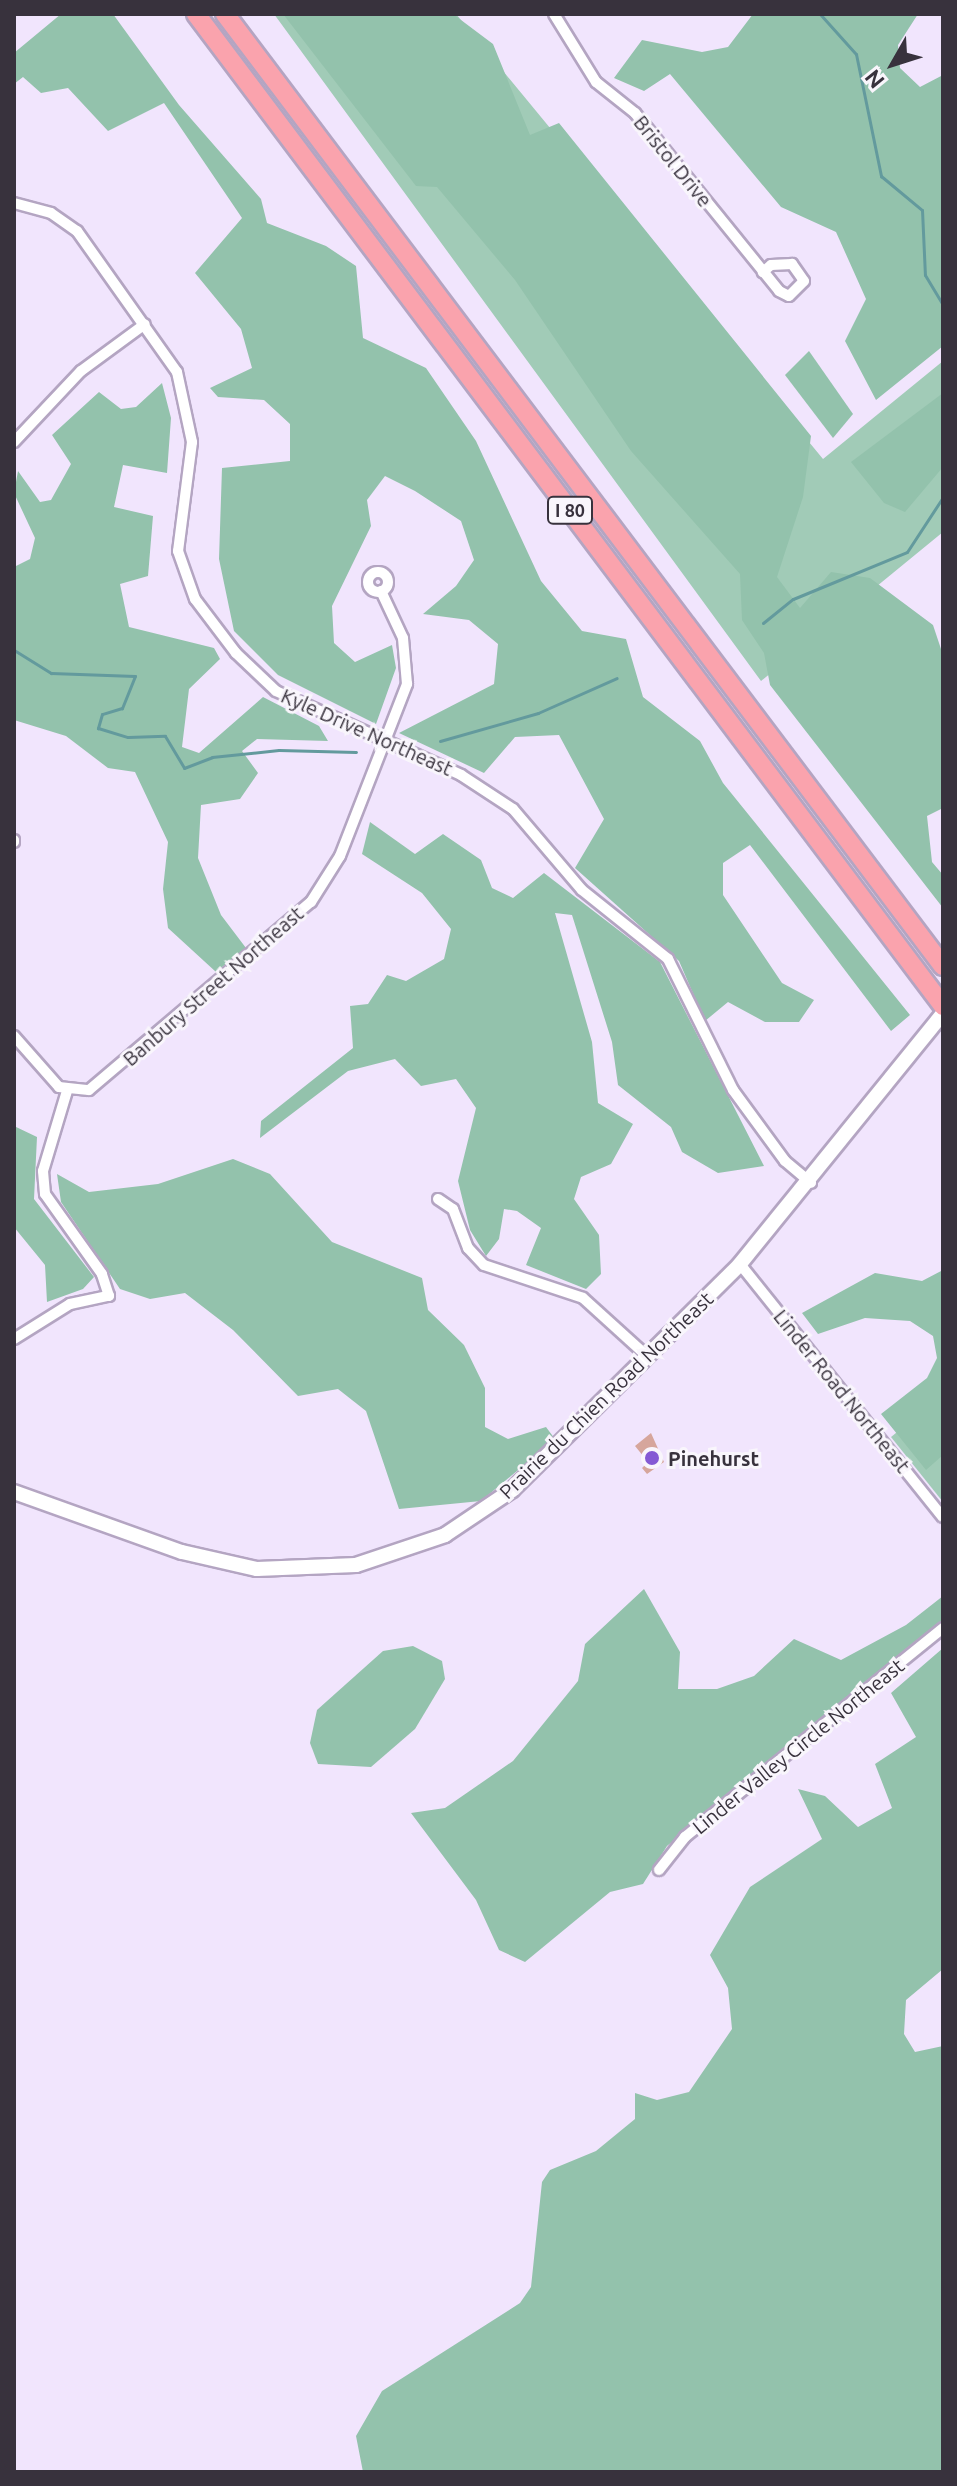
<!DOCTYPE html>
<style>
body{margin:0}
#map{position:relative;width:957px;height:2486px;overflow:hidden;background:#f1e5fd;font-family:Ubuntu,sans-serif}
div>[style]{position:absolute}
.green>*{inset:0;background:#a1cbb7}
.forest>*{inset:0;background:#93c2ac}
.stream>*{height:3px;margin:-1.5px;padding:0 1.5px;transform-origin:1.5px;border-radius:1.5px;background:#639a9d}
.building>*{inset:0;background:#d6a69c}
.roads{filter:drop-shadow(2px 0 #b4a5c2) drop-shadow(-2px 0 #b4a5c2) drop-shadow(0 2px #b4a5c2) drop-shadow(0 -2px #b4a5c2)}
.street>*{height:10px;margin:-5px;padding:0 5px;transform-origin:5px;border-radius:5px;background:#fff}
.street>.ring{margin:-5px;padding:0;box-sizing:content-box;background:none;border:10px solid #fff;border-radius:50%}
.secondary>*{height:14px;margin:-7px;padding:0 7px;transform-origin:7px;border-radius:7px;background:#fff}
.highway>*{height:18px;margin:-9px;padding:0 9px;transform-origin:9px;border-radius:9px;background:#faa3ad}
.dots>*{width:22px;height:22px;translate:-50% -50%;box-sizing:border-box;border:4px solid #f9f6fc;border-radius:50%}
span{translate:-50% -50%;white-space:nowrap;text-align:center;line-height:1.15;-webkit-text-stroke:6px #f9f6fc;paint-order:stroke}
.shield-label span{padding:2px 6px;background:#f9f6fc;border:2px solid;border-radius:6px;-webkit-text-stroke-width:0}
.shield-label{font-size:18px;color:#38323d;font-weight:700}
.street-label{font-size:20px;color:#38323d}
.poi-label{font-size:20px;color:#38323d;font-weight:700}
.left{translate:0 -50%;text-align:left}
.frame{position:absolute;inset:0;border:16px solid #38323d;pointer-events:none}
.north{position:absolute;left:853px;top:24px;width:80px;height:80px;-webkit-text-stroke:6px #f9f6fc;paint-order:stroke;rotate:231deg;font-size:22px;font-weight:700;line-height:32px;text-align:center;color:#38323d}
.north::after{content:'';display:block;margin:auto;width:28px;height:36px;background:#38323d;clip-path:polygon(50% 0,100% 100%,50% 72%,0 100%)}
</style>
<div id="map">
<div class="green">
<div style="clip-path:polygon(274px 14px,456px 14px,823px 459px,943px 361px,943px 532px,761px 681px)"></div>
<div style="clip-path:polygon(943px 1395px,943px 1502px,891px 1437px)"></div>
</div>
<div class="forest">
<div style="clip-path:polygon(61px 14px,113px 14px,179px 105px,261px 199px,267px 223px,326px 246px,356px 266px,363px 338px,426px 368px,476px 441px,541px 581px,582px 631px,626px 639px,643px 697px,700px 741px,723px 783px,910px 1015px,891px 1031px,750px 845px,723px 863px,723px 895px,782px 983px,814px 1000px,799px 1022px,765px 1022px,728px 1002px,705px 1021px,679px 961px,575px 868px,604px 819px,559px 735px,515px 737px,484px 773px,399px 733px,494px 684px,498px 644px,469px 620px,423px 614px,456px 586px,474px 560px,461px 521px,415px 491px,385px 476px,367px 500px,371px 526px,332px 606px,334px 643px,355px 662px,392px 645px,396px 668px,376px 724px,278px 675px,234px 631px,219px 559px,222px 468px,290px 461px,290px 424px,264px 400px,218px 397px,210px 388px,252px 368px,241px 329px,195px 273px,242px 218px,164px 103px,108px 131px,68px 88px,41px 93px,23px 77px,14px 84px,14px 53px)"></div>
<div style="clip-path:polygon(283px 14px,453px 14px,493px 44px,530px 135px,559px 123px,811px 436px,803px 497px,777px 577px,800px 608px,831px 572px,870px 578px,933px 625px,943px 655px,943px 808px,927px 816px,932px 862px,943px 875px,943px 908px,770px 685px,764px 653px,742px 620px,740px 574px,631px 451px,515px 280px,437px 187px,416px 186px)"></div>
<div style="clip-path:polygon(753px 14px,918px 14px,898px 45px,900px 68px,920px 87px,943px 75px,943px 346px,876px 400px,845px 341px,866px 299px,836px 232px,781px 207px,670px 74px,644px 91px,614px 78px,642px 40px,702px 52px,728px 47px)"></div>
<div style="clip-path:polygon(809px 351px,853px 414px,833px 438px,785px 375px)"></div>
<div style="clip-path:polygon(162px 383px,171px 418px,167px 473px,123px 465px,114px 507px,153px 516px,148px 576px,120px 584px,129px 627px,214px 648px,220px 659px,189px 689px,182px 747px,199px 753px,263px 697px,319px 726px,328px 741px,257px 739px,242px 751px,258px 773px,240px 799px,201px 805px,198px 858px,221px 915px,246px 948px,216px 972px,168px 928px,163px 889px,168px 842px,135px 772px,108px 768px,66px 736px,14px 720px,14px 567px,30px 559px,35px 538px,14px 493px,18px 471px,40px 502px,51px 500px,71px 464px,52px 435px,99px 392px,121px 409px,136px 407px)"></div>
<div style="clip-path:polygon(943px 393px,943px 467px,905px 512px,884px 503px,851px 462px)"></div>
<div style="clip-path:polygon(370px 822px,415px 854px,443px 834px,481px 860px,492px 888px,513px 898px,544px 873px,660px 962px,764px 1166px,718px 1173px,682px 1152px,671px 1127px,618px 1085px,612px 1042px,572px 915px,555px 913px,592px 1042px,598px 1103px,633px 1124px,611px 1164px,581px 1177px,574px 1199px,599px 1235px,601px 1274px,586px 1289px,526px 1265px,541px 1228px,517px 1211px,504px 1209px,499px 1239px,486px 1256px,470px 1230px,458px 1181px,476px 1108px,456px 1079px,421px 1086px,395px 1059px,348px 1071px,260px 1138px,261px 1121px,353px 1048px,350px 1006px,368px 1004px,387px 975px,406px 981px,444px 959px,451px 929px,422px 893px,362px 854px)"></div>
<div style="clip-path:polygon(14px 1126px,37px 1137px,34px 1199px,94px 1277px,83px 1289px,47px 1302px,45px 1265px,14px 1227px)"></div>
<div style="clip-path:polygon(233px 1159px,270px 1174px,332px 1242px,422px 1278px,428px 1310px,464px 1345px,485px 1388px,485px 1427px,508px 1439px,546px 1427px,555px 1439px,481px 1501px,399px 1509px,366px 1411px,338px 1389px,298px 1396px,233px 1330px,185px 1293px,150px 1299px,120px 1289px,61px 1202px,57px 1174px,89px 1192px,158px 1184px)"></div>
<div style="clip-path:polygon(943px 1270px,943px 1455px,926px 1470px,881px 1414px,927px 1378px,937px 1358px,933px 1336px,910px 1321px,865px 1318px,818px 1334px,802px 1313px,875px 1273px,922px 1281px)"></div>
<div style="clip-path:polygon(644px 1589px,680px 1652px,678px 1689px,717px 1689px,754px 1676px,794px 1639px,841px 1660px,906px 1625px,943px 1596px,943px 1621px,667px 1846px,643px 1884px,610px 1892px,525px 1962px,499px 1950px,476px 1900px,411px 1813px,445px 1808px,513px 1761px,578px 1681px,585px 1644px)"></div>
<div style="clip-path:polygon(413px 1646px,442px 1661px,445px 1679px,415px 1729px,371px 1767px,318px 1764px,310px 1743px,317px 1710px,383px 1651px)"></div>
<div style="clip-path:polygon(943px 1648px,943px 1969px,906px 2000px,904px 2034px,915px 2052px,943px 2046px,943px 2472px,363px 2472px,356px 2436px,382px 2391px,520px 2303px,531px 2287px,542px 2182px,550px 2170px,596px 2151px,635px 2119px,635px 2093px,657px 2100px,689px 2092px,732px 2029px,728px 1988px,710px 1955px,750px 1887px,822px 1839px,798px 1789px,825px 1796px,858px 1827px,892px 1808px,875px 1764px,916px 1737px,891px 1693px)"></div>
</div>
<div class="stream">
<div style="left:820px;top:14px;width:54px;rotate:48deg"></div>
<div style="left:856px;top:54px;width:125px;rotate:78.4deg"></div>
<div style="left:881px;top:176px;width:53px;rotate:39.7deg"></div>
<div style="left:922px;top:210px;width:65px;rotate:87.4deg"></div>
<div style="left:925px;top:275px;width:35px;rotate:59deg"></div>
<div style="left:763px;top:623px;width:38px;rotate:-39deg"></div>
<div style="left:793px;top:599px;width:123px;rotate:-22.4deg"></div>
<div style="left:907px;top:552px;width:66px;rotate:-56.8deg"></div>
<div style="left:14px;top:650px;width:44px;rotate:31.9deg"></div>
<div style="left:51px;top:673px;width:84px;rotate:2deg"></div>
<div style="left:135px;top:676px;width:35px;rotate:112deg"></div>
<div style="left:122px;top:708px;width:21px;rotate:163deg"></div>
<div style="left:102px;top:714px;width:15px;rotate:106deg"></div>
<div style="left:98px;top:728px;width:31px;rotate:17deg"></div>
<div style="left:128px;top:737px;width:37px;rotate:-2deg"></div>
<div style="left:165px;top:736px;width:37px;rotate:59deg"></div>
<div style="left:184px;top:768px;width:30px;rotate:-21deg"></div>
<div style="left:212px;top:757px;width:67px;rotate:-6deg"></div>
<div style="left:279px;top:750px;width:77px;rotate:1.5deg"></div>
<div style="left:440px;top:741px;width:102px;rotate:-15.9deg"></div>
<div style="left:538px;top:713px;width:86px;rotate:-23.9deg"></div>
</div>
<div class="building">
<div style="clip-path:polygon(651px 1433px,664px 1462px,647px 1474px,642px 1468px,648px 1462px,635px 1446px)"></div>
</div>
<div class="roads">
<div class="street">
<div style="left:554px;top:14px;width:80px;rotate:58.3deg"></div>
<div style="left:596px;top:82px;width:50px;rotate:38.5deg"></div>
<div style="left:635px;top:113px;width:229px;rotate:51deg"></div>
<div style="left:779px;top:291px;width:11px;rotate:27deg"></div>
<div style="left:789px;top:296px;width:21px;rotate:-45deg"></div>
<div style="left:804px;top:281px;width:21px;rotate:-125deg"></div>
<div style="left:792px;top:264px;width:21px;rotate:177deg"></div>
<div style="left:771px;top:265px;width:11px;rotate:139deg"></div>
<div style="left:14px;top:203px;width:38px;rotate:15deg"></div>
<div style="left:51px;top:213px;width:32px;rotate:35deg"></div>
<div style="left:77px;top:231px;width:173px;rotate:54.7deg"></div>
<div style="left:177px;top:372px;width:72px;rotate:77.9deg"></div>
<div style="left:192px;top:442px;width:110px;rotate:97.3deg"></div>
<div style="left:178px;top:551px;width:51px;rotate:70.5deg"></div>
<div style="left:195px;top:599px;width:68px;rotate:52.8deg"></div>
<div style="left:236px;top:653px;width:55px;rotate:43.5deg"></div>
<div style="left:276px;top:691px;width:203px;rotate:24.4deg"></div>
<div style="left:461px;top:775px;width:62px;rotate:33.2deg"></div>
<div style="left:513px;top:809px;width:106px;rotate:49.6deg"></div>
<div style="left:582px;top:890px;width:110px;rotate:38.7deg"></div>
<div style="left:668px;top:959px;width:146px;rotate:63.6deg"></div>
<div style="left:733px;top:1090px;width:88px;rotate:53.8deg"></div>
<div style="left:785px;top:1161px;width:34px;rotate:40deg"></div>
<div style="left:14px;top:442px;width:98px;rotate:-46.7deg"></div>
<div style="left:81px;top:371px;width:79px;rotate:-36.3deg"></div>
<div class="ring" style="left:368px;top:572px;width:10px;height:10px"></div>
<div style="left:14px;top:840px;width:2px;rotate:90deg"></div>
<div style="left:14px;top:1036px;width:68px;rotate:48.6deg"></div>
<div style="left:59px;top:1087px;width:30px;rotate:6deg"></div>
<div style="left:89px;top:1090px;width:291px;rotate:-40.3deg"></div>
<div style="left:311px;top:902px;width:54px;rotate:-57.8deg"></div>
<div style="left:340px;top:856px;width:185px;rotate:-68.7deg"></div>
<div style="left:407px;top:684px;width:46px;rotate:-95deg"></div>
<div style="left:403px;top:638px;width:52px;rotate:-115.1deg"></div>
<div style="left:438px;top:1199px;width:18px;rotate:34deg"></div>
<div style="left:453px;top:1209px;width:42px;rotate:69deg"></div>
<div style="left:468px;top:1248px;width:23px;rotate:47deg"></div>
<div style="left:484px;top:1265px;width:104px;rotate:18.4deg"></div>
<div style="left:583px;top:1298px;width:88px;rotate:42.2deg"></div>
<div style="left:740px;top:1264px;width:324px;rotate:51.3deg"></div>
<div style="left:14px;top:1339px;width:66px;rotate:-32deg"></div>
<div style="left:70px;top:1304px;width:40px;rotate:-12deg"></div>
<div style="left:109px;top:1296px;width:23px;rotate:-108deg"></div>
<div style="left:102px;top:1274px;width:98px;rotate:-125.5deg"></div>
<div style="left:45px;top:1194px;width:23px;rotate:-95deg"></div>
<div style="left:43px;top:1171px;width:84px;rotate:-73.3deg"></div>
<div style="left:659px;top:1870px;width:42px;rotate:-51.8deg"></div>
<div style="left:685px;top:1837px;width:332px;rotate:-39deg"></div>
</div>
<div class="secondary">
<div style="left:14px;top:1492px;width:178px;rotate:19.7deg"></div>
<div style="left:182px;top:1552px;width:77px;rotate:12.8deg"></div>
<div style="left:257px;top:1569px;width:99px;rotate:-2.3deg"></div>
<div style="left:356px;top:1565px;width:94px;rotate:-18.6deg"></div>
<div style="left:445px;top:1535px;width:81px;rotate:-33.9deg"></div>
<div style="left:512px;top:1490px;width:321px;rotate:-44.7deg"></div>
<div style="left:740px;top:1264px;width:323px;rotate:-51deg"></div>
</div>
<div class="highway">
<div style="left:196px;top:14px;width:1242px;rotate:53.02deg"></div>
<div style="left:225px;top:14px;width:1192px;rotate:52.98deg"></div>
</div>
</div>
<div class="dots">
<div style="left:652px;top:1458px;background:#855ad4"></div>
</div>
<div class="shield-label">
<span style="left:570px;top:510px">I 80</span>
</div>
<div class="street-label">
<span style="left:673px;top:161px;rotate:51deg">Bristol Drive</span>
<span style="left:367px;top:732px;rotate:24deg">Kyle Drive Northeast</span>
<span style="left:213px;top:986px;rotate:-41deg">Banbury Street Northeast</span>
<span style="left:842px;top:1391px;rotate:51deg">Linder Road Northeast</span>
<span style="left:606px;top:1395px;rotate:-44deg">Prairie du Chien Road Northeast</span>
<span style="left:798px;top:1746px;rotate:-39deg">Linder Valley Circle Northeast</span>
</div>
<div class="poi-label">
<span class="left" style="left:668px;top:1458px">Pinehurst</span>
</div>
<div class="frame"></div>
<div class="north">N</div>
</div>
